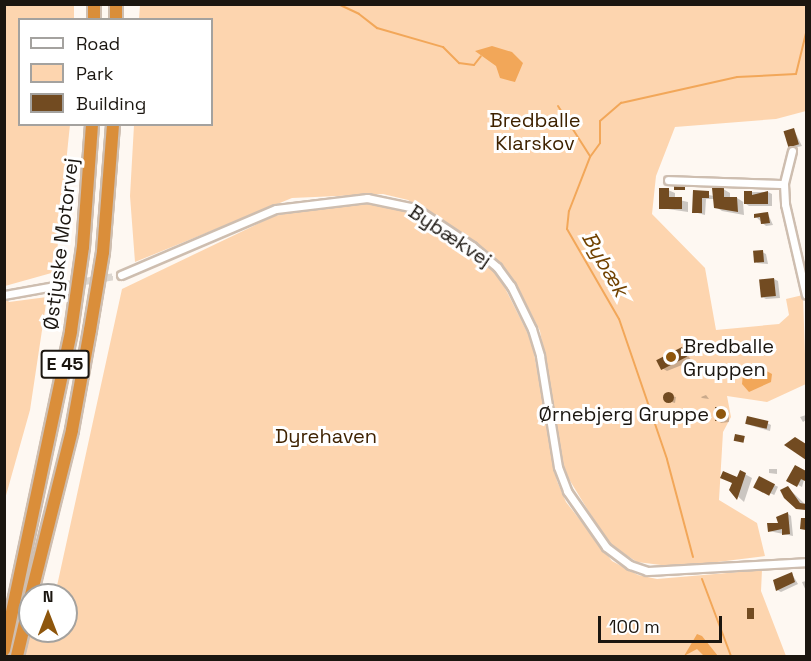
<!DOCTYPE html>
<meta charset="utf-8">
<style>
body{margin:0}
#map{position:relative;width:811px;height:661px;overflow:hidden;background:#fef8f2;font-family:"Space Grotesk",sans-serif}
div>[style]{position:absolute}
.green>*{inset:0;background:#fdd5af}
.water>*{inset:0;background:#f2a759}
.shadow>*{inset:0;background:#0003;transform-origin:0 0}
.stream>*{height:2px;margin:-1px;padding:0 1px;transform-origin:1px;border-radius:1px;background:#f2a759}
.building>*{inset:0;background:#724b21;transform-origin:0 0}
.round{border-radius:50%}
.street-tunnel>*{height:7px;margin-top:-3.5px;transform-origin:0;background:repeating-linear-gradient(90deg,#dcd6d0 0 7px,transparent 0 10.5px)}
.roads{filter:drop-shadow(2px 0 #cebeb0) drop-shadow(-2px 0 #cebeb0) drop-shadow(0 2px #cebeb0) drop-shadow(0 -2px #cebeb0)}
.street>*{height:7px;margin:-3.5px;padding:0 3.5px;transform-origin:3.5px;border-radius:3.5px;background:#fff}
.highway>*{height:12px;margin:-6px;padding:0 6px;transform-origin:6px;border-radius:6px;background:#da8e3a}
.dots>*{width:16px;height:16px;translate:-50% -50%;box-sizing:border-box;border:3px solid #fff;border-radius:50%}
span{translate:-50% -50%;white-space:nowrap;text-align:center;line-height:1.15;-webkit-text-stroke:6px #fff;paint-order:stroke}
.shield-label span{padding:2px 4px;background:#fff;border:2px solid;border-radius:4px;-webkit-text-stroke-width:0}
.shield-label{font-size:18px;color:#1b1610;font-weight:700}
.park-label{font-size:20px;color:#3e2200}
.street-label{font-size:20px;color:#1b1610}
.poi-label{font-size:20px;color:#1b1610}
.left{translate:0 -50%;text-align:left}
.right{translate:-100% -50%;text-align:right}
.water-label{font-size:21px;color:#714200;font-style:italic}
.frame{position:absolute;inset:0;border:6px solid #1b1610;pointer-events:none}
.legend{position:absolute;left:18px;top:18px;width:195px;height:108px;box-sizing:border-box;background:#fff;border:2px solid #a4a29f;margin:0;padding:8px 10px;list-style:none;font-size:18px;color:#1b1610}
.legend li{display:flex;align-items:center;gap:12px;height:30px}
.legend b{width:30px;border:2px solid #a4a29f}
.north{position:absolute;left:18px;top:583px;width:60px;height:60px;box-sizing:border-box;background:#fff;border:2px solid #a4a29f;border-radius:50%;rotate:0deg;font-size:16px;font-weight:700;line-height:24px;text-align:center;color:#1b1610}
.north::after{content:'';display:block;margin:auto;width:21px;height:27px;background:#8e560d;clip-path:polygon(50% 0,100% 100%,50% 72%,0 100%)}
.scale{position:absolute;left:598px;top:616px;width:124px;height:27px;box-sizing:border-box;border:3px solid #1b1610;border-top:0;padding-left:8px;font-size:18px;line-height:21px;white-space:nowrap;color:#1b1610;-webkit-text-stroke:4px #fff;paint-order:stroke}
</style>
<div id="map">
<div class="green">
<div style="clip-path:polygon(5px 4px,74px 5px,74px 19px,20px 20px,20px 124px,70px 125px,69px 134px,55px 272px,5px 286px)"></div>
<div style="clip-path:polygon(140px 5px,806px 5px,806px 111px,776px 119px,675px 127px,656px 176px,652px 214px,705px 268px,716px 330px,779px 324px,789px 315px,786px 299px,803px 295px,806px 384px,767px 402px,727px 396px,731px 417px,723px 432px,719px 500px,757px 523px,765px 556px,677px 567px,637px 562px,608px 543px,564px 471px,540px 331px,519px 290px,484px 252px,408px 200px,383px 194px,292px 198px,135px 262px,130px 196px,134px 125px,212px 124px,212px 20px,139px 19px)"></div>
<div style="clip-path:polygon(347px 202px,401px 206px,480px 258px,499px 276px,532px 342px,557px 481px,566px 502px,612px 561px,638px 575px,657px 579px,762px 570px,761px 591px,786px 656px,5px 656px,4px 621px,30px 631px,66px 631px,66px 595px,55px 595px,122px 289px,274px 216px)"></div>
<div style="clip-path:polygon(4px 296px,9px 302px,47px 297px,30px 410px,5px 499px)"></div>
</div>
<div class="water">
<div style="clip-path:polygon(492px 46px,512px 52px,523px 63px,515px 82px,500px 78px,496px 66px,475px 51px)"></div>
<div style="clip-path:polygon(759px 367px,772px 374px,771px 382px,749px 392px,742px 384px,743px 374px)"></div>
<div style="clip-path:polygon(697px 634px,702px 636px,718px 656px,704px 656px,697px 649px,684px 656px)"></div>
</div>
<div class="shadow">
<div style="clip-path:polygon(794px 130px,802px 146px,793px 148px,789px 146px)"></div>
<div style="clip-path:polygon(723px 189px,730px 193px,730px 198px,737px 198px,745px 203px,751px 192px,768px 192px,772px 194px,772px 206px,749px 206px,743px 202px,744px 215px,722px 211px,716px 207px,715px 199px,706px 199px,705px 215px,694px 212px,694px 192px,714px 196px)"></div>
<div style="clip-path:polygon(668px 190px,675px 193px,675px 199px,688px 202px,688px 212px,661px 208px)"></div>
<div style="clip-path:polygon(768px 214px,773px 225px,766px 226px,756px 217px)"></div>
<div style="clip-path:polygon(762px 252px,766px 254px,768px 264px,757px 263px)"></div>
<div style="clip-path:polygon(774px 279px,778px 281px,780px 298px,766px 299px,762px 297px)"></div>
<div style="clip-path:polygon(682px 348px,692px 361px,667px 371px,660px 367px)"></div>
<div style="clip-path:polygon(665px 394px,676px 397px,675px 403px,665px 400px)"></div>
<div style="clip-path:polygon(706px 395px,709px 399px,702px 398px,701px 397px)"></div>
<div style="clip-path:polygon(725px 408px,729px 411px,729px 422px,721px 423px,718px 420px)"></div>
<div style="clip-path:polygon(806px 415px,806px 420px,803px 422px,800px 417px)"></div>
<div style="clip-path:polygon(767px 423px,771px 425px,770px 431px,746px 424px)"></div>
<div style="clip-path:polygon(796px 467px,806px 473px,802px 487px,788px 480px)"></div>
<div style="clip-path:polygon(769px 469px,777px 469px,777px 474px,769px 473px)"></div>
<div style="clip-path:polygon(741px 472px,752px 478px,744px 502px,731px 490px)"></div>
<div style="left:759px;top:478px;width:21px;height:9px;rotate:25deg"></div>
<div style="clip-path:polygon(788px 488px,806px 505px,806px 509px,797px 507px)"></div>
<div style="clip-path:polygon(788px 514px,791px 516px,793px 536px,769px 531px,780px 525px)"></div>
<div style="clip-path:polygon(792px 574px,798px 584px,781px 592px,777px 590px)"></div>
<div style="clip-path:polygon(806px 581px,806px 591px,802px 582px)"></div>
</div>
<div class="stream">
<div style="left:338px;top:4px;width:23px;rotate:25deg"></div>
<div style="left:359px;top:14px;width:23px;rotate:38deg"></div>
<div style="left:377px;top:28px;width:69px;rotate:16.1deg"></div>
<div style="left:443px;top:47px;width:23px;rotate:45deg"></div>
<div style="left:459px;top:63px;width:15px;rotate:8deg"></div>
<div style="left:474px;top:65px;width:11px;rotate:-52deg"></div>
<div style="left:558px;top:106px;width:59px;rotate:57.4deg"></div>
<div style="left:693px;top:557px;width:101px;rotate:-104.9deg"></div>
<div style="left:667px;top:459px;width:148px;rotate:-108.9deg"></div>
<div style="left:619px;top:319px;width:104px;rotate:-120deg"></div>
<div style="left:567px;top:229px;width:18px;rotate:-84deg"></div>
<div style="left:569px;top:211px;width:58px;rotate:-68.7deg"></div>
<div style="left:590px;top:157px;width:17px;rotate:-54deg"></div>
<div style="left:600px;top:143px;width:22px;rotate:-90deg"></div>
<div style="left:600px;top:121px;width:28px;rotate:-41deg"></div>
<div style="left:621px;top:103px;width:119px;rotate:-12.6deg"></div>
<div style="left:737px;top:77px;width:59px;rotate:-2.9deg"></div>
<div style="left:796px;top:74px;width:42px;rotate:-76.3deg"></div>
<div style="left:702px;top:579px;width:82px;rotate:69.4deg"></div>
</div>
<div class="building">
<div style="left:794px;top:128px;width:17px;height:11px;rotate:73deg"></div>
<div style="left:674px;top:184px;width:11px;height:6px"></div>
<div style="clip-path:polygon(659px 188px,669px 188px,669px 197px,682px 197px,682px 209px,659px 209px)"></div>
<div style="clip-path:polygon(712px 188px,724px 188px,724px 197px,737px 197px,738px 212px,714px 208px)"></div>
<div style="clip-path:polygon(693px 190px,709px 191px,709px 198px,702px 198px,702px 213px,692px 213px)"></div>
<div style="clip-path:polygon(744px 191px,752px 191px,752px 195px,768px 191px,768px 204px,744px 204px)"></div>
<div style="clip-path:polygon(768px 212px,770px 223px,761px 224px,760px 217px,754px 218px,754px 214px)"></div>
<div style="left:763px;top:250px;width:12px;height:10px;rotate:85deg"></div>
<div style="left:774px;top:278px;width:18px;height:15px;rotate:84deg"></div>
<div style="left:682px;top:347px;width:11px;height:29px;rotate:63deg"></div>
<div class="round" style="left:662.5px;top:391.5px;width:11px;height:11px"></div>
<div style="left:715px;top:407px;width:10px;height:14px"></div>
<div style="left:747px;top:416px;width:22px;height:8px;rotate:13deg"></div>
<div style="left:735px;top:434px;width:10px;height:7px;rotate:11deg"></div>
<div style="clip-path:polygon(795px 437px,806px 444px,806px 460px,784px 445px)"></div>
<div style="clip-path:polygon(795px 465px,806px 471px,805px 481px,801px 479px,797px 487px,786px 481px)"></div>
<div style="clip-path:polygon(740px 470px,746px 473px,737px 500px,729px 490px,732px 483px,720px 478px,723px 471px,737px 477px)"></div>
<div style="left:759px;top:476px;width:18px;height:13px;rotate:27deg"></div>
<div style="clip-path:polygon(788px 486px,800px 503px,806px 504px,806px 510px,796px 509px,784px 498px,780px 490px)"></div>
<div style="clip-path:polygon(788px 512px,790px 534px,782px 535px,782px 529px,768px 532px,767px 523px,778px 523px,776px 517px)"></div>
<div style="clip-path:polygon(801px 518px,806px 518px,806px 530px,800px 529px)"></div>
<div style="clip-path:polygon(792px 572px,795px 582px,776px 591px,773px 580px)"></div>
<div style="left:747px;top:608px;width:7px;height:11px"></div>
</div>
<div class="street-tunnel">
<div style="left:54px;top:286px;width:68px;rotate:-9.3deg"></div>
</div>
<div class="roads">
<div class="street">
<div style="left:792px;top:151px;width:34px;rotate:104deg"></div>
<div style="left:784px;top:184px;width:20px;rotate:87deg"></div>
<div style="left:785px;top:204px;width:93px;rotate:77deg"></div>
<div style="left:668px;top:180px;width:116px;rotate:2deg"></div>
<div style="left:121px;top:275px;width:168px;rotate:-23.1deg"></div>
<div style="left:276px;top:209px;width:92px;rotate:-6.9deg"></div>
<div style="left:367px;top:198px;width:49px;rotate:11.8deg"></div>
<div style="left:415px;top:208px;width:69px;rotate:33.7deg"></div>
<div style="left:472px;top:246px;width:33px;rotate:40deg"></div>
<div style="left:497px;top:267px;width:24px;rotate:54deg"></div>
<div style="left:511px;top:286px;width:48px;rotate:64deg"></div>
<div style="left:532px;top:329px;width:28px;rotate:73deg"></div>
<div style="left:540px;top:356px;width:112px;rotate:80.8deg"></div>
<div style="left:558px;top:467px;width:26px;rotate:69deg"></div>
<div style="left:567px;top:491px;width:68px;rotate:55.1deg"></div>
<div style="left:606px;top:547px;width:30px;rotate:37deg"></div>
<div style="left:630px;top:565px;width:18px;rotate:19deg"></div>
<div style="left:647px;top:571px;width:159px;rotate:-3.2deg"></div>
<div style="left:4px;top:295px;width:51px;rotate:-10.2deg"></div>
</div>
<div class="highway">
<div style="left:94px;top:4px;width:16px;rotate:90deg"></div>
<div style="left:116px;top:4px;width:16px;rotate:90deg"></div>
<div style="left:31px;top:595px;width:170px;rotate:-76deg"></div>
<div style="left:72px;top:430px;width:102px;rotate:-79.8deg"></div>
<div style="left:90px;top:330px;width:79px;rotate:-80.5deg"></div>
<div style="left:103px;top:252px;width:128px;rotate:-85.5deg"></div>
<div style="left:4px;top:650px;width:326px;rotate:-78.1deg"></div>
<div style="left:71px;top:331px;width:85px;rotate:-81.9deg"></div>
<div style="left:83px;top:247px;width:123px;rotate:-85.8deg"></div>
<div style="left:17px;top:656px;width:57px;rotate:-76.7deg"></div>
</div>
</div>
<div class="dots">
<div style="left:671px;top:357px;background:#8e560d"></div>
<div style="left:721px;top:414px;background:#8e560d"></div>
</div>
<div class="shield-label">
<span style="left:65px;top:364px">E 45</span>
</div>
<div class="park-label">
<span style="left:535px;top:132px">Bredballe<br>Klarskov</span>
<span style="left:326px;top:436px">Dyrehaven</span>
</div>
<div class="street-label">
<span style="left:450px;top:236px;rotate:34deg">Bybækvej</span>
<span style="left:61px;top:244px;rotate:-83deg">Østjyske Motorvej</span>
</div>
<div class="poi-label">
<span class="left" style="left:683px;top:358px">Bredballe<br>Gruppen</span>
<span class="right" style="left:709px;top:414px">Ørnebjerg Gruppe</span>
</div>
<div class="water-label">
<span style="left:605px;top:264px;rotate:60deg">Bybæk</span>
</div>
<div class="frame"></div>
<ul class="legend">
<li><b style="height:8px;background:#fff"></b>Road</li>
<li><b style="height:16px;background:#fdd5af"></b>Park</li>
<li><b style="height:16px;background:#724b21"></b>Building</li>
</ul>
<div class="north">N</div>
<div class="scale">100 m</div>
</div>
